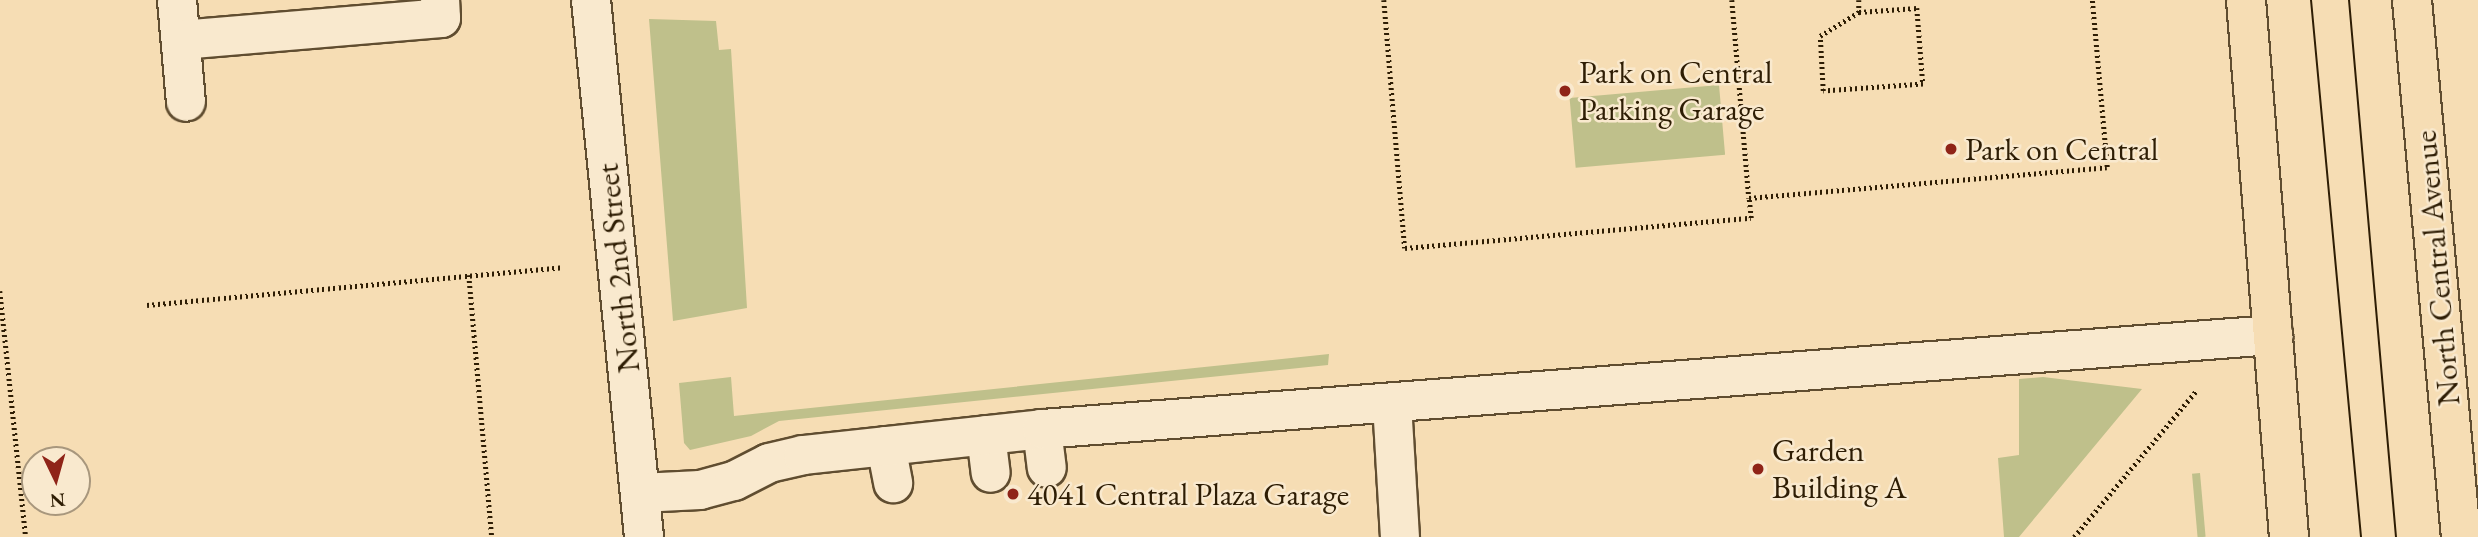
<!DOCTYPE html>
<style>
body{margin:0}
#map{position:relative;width:2478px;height:537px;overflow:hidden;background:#f6ddb4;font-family:"EB Garamond",serif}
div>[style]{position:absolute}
.green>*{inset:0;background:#bfc08b;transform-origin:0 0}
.path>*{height:4.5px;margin-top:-2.25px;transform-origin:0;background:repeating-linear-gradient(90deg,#2e1d04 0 2px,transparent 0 5.5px)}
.roads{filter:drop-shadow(2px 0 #604d30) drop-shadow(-2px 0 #604d30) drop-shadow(0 2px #604d30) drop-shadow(0 -2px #604d30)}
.minor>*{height:38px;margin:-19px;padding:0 19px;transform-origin:19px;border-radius:19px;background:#f9e9ce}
.major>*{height:38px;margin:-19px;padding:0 19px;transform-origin:19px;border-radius:19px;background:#f6ddb4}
.tram>*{height:2px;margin:-1px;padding:0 1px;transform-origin:1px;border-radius:1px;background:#2e1d04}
.dots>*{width:19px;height:19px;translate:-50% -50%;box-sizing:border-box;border:4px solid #f9e9ce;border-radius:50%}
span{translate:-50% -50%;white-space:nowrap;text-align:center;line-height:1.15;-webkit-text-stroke:5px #f9e9ce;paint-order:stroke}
.poi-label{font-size:32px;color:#2e1d04}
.left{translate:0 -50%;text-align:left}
.street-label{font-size:32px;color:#2e1d04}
.north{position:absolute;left:21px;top:446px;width:70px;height:70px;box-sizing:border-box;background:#f9e9ce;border:2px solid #a8977d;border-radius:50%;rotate:175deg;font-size:19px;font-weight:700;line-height:28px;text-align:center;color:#2e1d04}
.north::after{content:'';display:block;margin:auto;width:24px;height:32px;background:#8f2418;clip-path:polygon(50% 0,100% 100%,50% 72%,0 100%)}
</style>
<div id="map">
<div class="green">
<div style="clip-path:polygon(649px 19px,716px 21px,719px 50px,731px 49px,747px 308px,673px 321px)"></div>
<div style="left:1719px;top:85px;width:70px;height:150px;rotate:85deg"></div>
<div style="clip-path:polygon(1329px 354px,1328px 365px,779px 421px,751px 436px,690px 450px,684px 443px,679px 383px,731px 377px,734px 416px)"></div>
<div style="clip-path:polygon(2043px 377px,2142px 389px,2019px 537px,2004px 537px,1998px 458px,2019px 455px,2019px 379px)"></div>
<div style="left:2200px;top:473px;width:64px;height:8px;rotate:85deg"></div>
</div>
<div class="path">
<div style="left:1384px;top:0;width:249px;rotate:85.2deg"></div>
<div style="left:1405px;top:248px;width:347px;rotate:-5deg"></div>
<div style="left:1751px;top:218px;width:20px;rotate:-96deg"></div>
<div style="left:1732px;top:0;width:199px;rotate:85.1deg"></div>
<div style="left:1749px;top:198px;width:359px;rotate:-4.9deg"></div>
<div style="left:2107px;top:167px;width:168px;rotate:-95.1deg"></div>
<div style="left:1859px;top:0;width:12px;rotate:90deg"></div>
<div style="left:1917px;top:8px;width:76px;rotate:85.5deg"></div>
<div style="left:1923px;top:84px;width:100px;rotate:176deg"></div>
<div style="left:1823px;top:91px;width:55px;rotate:-93.1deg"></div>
<div style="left:1820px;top:36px;width:46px;rotate:-31.6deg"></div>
<div style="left:1859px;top:12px;width:58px;rotate:-3.9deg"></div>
<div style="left:469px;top:275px;width:263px;rotate:85deg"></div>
<div style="left:0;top:291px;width:247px;rotate:84deg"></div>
<div style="left:147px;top:305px;width:417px;rotate:-5.2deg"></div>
<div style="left:2074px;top:537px;width:190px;rotate:-50.1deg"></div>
</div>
<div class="roads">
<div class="minor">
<div style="left:177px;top:0;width:102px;rotate:85deg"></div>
<div style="left:591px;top:0;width:540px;rotate:84.36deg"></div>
<div style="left:181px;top:40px;width:261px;rotate:-4.8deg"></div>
<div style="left:441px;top:18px;width:18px;rotate:-93deg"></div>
<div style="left:1392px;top:403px;width:134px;rotate:86.6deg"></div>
<div style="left:1042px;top:429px;width:39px;rotate:83deg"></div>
<div style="left:986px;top:435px;width:38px;rotate:83deg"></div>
<div style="left:886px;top:446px;width:38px;rotate:79deg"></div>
<div style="left:640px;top:493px;width:60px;rotate:-2.9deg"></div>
<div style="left:700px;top:490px;width:35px;rotate:-15deg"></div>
<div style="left:734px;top:481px;width:39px;rotate:-27deg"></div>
<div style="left:769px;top:463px;width:35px;rotate:-13deg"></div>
<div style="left:803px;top:455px;width:240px;rotate:-6.2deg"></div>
<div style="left:1042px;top:429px;width:1235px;rotate:-4.37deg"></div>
</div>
<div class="major">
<div style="left:2246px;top:0;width:539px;rotate:85.42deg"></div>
<div style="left:2412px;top:0;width:539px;rotate:84.79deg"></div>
</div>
</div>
<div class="tram">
<div style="left:2311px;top:0;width:539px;rotate:84.68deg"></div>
<div style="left:2349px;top:0;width:539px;rotate:85deg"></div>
</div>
<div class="dots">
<div style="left:1565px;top:91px;background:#8f2418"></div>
<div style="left:1951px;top:149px;background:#8f2418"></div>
<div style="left:1758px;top:469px;background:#8f2418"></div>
<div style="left:1013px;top:494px;background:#8f2418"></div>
</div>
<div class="poi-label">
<span class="left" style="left:1579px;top:91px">Park on Central<br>Parking Garage</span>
<span class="left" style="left:1965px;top:149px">Park on Central</span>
<span class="left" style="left:1772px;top:469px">Garden<br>Building A</span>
<span class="left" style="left:1027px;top:494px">4041 Central Plaza Garage</span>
</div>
<div class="street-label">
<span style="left:618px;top:268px;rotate:-96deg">North 2nd Street</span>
<span style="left:2437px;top:268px;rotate:-95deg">North Central Avenue</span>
</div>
<div class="north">N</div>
</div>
